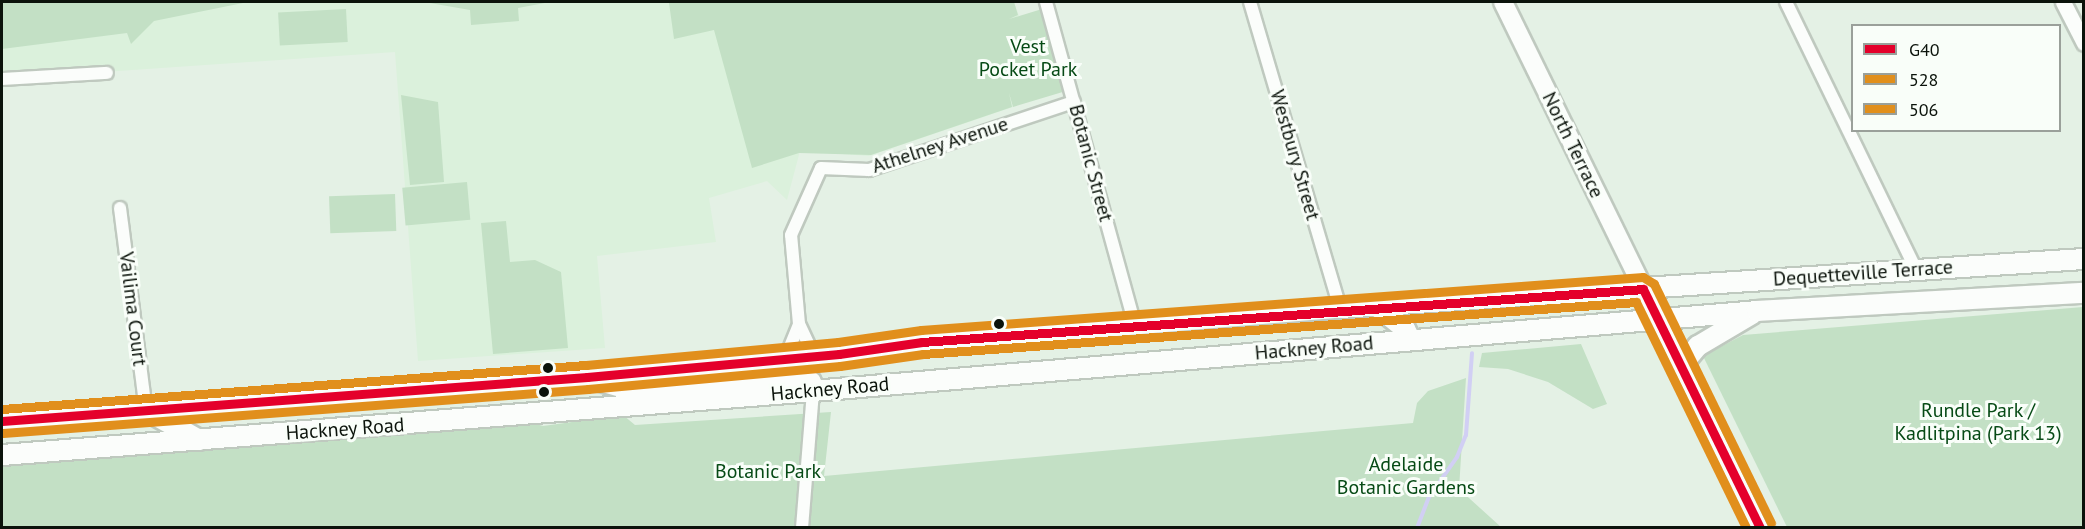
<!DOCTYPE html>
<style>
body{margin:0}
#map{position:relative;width:2085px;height:529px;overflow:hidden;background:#e4f1e5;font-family:"PT Sans",sans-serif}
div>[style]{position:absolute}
.built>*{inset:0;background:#dbf1dc}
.green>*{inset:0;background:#c3e0c5;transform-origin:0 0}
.stream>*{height:4px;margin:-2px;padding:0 2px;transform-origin:2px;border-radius:2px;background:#d1cff4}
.roads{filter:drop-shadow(2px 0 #bfc9bf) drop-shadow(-2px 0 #bfc9bf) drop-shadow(0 2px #bfc9bf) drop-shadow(0 -2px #bfc9bf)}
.minor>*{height:12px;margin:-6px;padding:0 6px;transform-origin:6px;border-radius:6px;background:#fbfdfb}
.tertiary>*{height:15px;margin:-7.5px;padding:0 7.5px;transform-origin:7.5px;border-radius:7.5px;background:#fbfdfb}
.secondary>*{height:16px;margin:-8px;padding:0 8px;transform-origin:8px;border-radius:8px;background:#fbfdfb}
.primary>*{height:18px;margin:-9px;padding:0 9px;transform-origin:9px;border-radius:9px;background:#fbfdfb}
.trunk>*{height:20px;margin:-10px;padding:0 10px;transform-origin:10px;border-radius:10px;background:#fbfdfb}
.bus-1>*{height:9px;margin:-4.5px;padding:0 4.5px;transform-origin:4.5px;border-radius:4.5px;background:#e4002b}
.bus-2>*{height:9px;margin:-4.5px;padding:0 4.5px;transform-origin:4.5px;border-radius:4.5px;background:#e18f1c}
.bus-3>*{height:9px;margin:-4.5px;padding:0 4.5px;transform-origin:4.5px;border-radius:4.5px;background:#e18f1c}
.dots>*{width:16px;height:16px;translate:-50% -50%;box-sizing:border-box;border:3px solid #f9fef9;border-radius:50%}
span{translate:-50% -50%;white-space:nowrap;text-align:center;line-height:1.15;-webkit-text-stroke:6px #f9fef9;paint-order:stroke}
.park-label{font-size:20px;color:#064a15}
.street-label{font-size:20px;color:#0b130b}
.frame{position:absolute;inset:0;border:3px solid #0b130b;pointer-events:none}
.legend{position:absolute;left:1851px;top:24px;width:210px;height:108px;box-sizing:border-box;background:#f9fef9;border:2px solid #9aa09a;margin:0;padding:8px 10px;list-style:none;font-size:18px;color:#0b130b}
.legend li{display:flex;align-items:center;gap:12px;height:30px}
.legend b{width:30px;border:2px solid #9aa09a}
</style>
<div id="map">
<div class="built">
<div style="clip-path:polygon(2px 2px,1014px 2px,1019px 16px,989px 26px,1013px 107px,869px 156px,800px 151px,787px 200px,767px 181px,709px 198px,716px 242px,597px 256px,605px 348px,418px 361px,395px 52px,2px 79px)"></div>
</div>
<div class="green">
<div style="clip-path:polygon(2px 2px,248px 2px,154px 21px,131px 44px,127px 33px,2px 49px)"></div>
<div style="clip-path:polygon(424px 2px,550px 2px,518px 8px,519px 21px,471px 25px,470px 10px)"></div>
<div style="clip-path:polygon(656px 2px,1014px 2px,1018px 15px,1009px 19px,1042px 9px,1066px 91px,1013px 107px,1009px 93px,1012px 107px,871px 155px,799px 153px,752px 168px,714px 30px,674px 39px,669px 3px)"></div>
<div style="left:346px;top:9px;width:33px;height:68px;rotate:87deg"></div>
<div style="clip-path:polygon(401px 95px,438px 102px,444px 182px,410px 185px)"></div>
<div style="left:467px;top:182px;width:38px;height:65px;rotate:85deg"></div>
<div style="left:395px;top:194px;width:37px;height:66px;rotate:88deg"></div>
<div style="clip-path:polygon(506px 221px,510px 262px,535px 260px,561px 272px,568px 348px,493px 354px,481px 223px)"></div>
<div style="clip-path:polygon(2083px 307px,2083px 527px,1787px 527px,1703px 356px,1743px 335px)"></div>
<div style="clip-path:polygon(1581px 344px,1607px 404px,1593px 409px,1548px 382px,1508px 369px,1479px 367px,1482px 353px)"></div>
<div style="clip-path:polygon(1466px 378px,1459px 489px,1501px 527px,2px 528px,2px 462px,529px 422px,543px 426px,623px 415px,635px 425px,831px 412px,824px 476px,1413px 423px,1417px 403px,1428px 391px)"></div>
</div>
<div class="stream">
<div style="left:1417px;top:528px;width:33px;rotate:-69deg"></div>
<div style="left:1429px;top:497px;width:49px;rotate:-55deg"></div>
<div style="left:1457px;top:457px;width:24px;rotate:-68deg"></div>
<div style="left:1466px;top:435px;width:82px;rotate:-85.8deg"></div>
</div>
<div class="roads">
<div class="minor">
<div style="left:1046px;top:2px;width:336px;rotate:74.6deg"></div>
<div style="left:1250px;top:2px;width:319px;rotate:73.6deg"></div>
<div style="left:1786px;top:2px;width:298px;rotate:64.1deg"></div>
<div style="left:2px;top:79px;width:105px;rotate:-3.3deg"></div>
<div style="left:120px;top:208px;width:204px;rotate:82.7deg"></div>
<div style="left:814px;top:356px;width:35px;rotate:-115deg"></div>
<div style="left:799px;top:324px;width:89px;rotate:-95.1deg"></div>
<div style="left:791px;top:235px;width:73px;rotate:-65.9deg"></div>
<div style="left:821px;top:168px;width:48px;rotate:2.4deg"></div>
<div style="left:869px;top:170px;width:216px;rotate:-18.4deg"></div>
<div style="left:785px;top:359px;width:37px;rotate:-68deg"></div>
<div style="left:802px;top:528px;width:137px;rotate:-85.4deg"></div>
</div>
<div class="tertiary">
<div style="left:2063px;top:2px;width:46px;rotate:62.9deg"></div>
</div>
<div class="secondary">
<div style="left:1658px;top:319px;width:233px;rotate:64deg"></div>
</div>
<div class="primary">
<div style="left:1503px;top:2px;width:353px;rotate:63.9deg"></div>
</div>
<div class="trunk">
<div style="left:1378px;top:307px;width:35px;rotate:39deg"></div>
<div style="left:1405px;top:329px;width:11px;rotate:63deg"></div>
<div style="left:1681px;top:366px;width:26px;rotate:-50deg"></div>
<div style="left:1698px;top:346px;width:63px;rotate:-30.7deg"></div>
<div style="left:593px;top:379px;width:36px;rotate:16deg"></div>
<div style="left:628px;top:389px;width:175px;rotate:-3.9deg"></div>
<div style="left:803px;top:377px;width:9px;rotate:32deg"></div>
<div style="left:811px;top:382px;width:9px;rotate:77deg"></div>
<div style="left:146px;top:410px;width:61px;rotate:29.5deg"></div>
<div style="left:2px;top:421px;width:587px;rotate:-4.3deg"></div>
<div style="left:587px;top:377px;width:253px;rotate:-5.2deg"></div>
<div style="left:839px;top:354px;width:84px;rotate:-8.2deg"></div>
<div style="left:922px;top:342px;width:419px;rotate:-4.7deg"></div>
<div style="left:1340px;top:308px;width:746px;rotate:-3.77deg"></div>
<div style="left:2px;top:455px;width:814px;rotate:-4.51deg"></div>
<div style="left:813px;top:391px;width:947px;rotate:-4.84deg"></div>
<div style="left:1757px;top:311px;width:327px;rotate:-3.2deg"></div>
</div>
</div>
<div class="bus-1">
<div style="left:2px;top:421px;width:587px;rotate:-4.3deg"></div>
<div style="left:587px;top:377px;width:253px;rotate:-5.2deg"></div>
<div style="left:839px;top:354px;width:84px;rotate:-8.2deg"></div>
<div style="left:922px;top:342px;width:723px;rotate:-4.2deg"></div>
<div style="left:1643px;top:289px;width:266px;rotate:63.9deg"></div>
</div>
<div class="bus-2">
<div style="left:3px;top:433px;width:587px;rotate:-4.3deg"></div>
<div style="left:588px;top:389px;width:253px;rotate:-5.2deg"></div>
<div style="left:840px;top:366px;width:84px;rotate:-8.2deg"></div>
<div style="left:923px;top:354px;width:715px;rotate:-4.17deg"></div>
<div style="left:1636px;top:302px;width:251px;rotate:64deg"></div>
</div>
<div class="bus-3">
<div style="left:2px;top:409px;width:586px;rotate:-4.31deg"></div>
<div style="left:586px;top:365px;width:253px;rotate:-5.2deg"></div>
<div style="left:838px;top:342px;width:84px;rotate:-8.2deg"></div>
<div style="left:921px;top:330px;width:724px;rotate:-4.2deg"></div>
<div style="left:1643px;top:277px;width:13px;rotate:32deg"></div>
<div style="left:1654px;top:284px;width:266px;rotate:63.9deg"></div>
</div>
<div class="dots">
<div style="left:999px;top:324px;background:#0b130b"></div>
<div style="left:548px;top:368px;background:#0b130b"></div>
<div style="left:544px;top:392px;background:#0b130b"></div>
</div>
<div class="park-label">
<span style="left:1028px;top:58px">Vest<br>Pocket Park</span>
<span style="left:1978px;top:422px">Rundle Park /<br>Kadlitpina (Park 13)</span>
<span style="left:1406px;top:476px">Adelaide<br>Botanic Gardens</span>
<span style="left:768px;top:471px">Botanic Park</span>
</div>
<div class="street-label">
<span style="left:940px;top:145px;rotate:-18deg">Athelney Avenue</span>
<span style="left:1573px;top:145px;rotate:64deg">North Terrace</span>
<span style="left:1295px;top:155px;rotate:74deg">Westbury Street</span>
<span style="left:1091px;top:163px;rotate:75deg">Botanic Street</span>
<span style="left:1863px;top:273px;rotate:-4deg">Dequetteville Terrace</span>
<span style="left:133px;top:309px;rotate:83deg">Vailima Court</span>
<span style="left:1314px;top:348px;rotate:-5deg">Hackney Road</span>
<span style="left:830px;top:389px;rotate:-5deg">Hackney Road</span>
<span style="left:345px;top:429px;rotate:-4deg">Hackney Road</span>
</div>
<div class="frame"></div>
<ul class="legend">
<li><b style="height:8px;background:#e4002b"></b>G40</li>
<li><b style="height:8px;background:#e18f1c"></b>528</li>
<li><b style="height:8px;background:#e18f1c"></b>506</li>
</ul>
</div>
